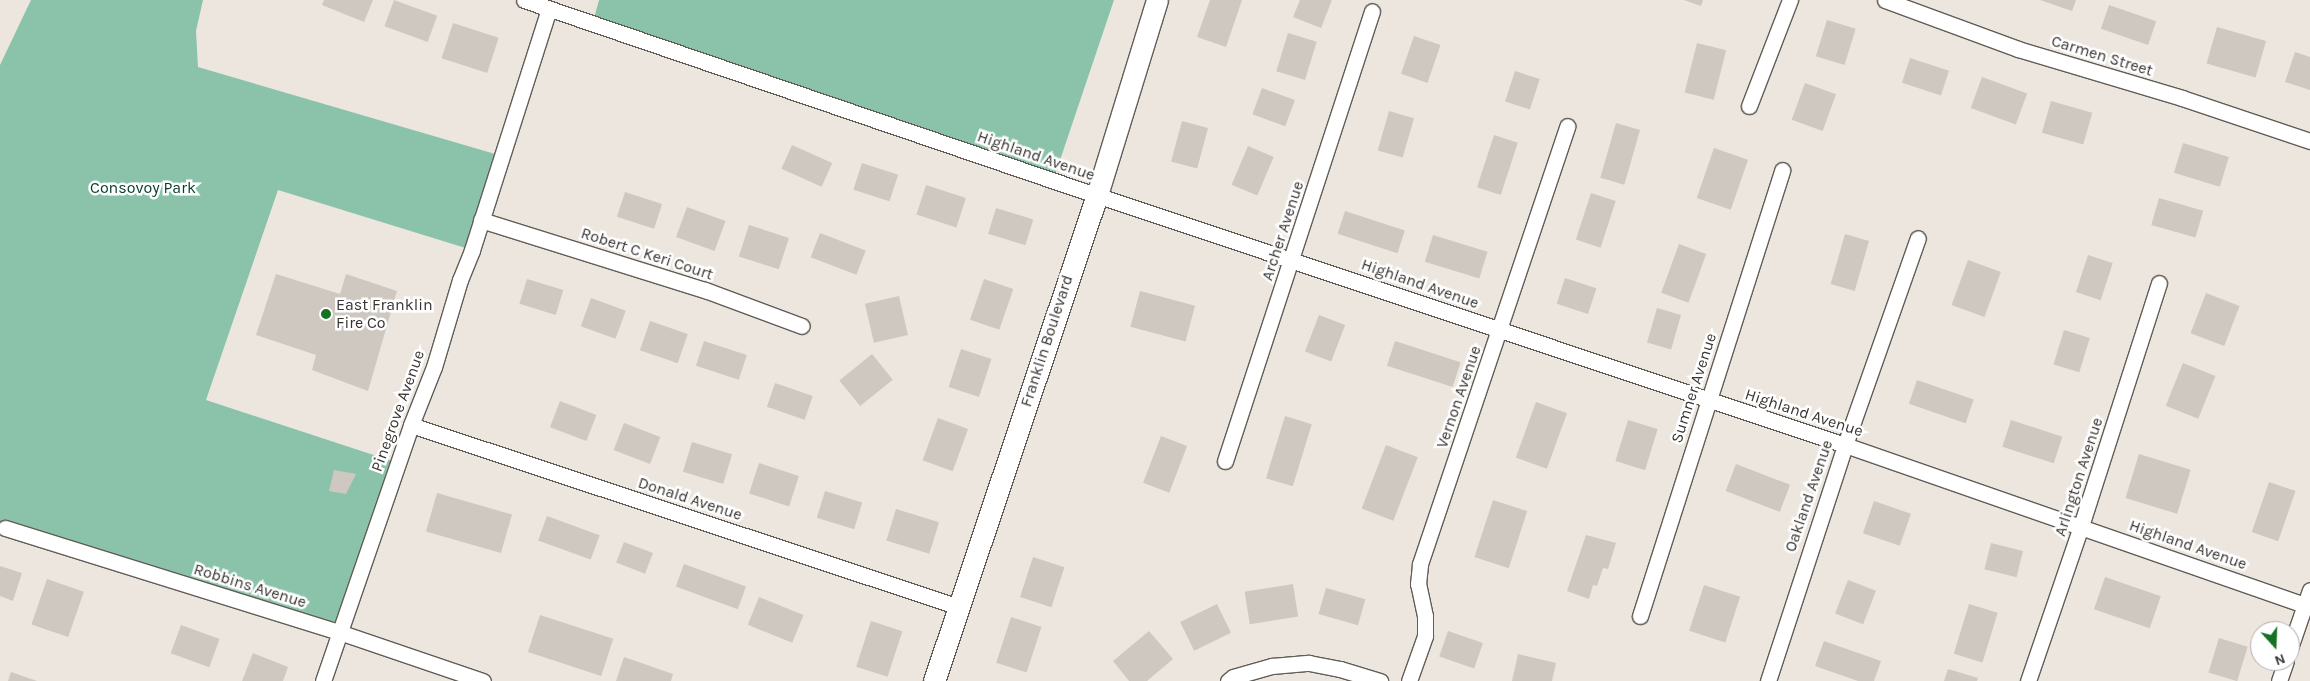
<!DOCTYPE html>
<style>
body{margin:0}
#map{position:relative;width:2310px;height:681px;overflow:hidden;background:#ece6df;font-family:Karla,sans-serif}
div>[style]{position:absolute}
.green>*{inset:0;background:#8bc3aa}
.building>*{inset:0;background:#cec8c1;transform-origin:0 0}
.roads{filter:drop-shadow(1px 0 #615d56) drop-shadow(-1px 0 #615d56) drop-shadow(0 1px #615d56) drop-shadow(0 -1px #615d56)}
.street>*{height:15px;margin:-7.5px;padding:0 7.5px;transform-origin:7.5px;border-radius:7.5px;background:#fff}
.secondary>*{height:21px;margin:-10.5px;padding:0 10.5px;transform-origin:10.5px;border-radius:10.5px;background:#fff}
.dots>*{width:14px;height:14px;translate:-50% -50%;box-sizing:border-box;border:2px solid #fff;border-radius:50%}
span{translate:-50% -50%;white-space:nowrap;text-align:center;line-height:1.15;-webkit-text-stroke:5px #fff;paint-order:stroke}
.street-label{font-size:16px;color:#373532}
.park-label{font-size:16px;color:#013d2a}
.poi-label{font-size:16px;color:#373532}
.left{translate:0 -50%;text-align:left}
.north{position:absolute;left:2250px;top:621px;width:50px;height:50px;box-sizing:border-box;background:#fff;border:1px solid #afaead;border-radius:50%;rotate:160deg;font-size:14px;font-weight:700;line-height:20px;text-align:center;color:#373532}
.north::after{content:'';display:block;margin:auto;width:18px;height:22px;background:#137322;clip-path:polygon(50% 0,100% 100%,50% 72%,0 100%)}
</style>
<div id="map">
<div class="green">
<div style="clip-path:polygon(31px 0,203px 0,196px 31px,198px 67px,502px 156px,472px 250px,278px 190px,206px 400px,398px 463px,339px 632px,0 523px,0 65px)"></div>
<div style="clip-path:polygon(599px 0,1114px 0,1055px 175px,593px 22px)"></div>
</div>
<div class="building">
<div style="clip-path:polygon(324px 0,373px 0,364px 22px,322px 5px)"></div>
<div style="left:394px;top:0;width:46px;height:28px;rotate:20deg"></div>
<div style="clip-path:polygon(1210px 0,1242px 0,1226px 47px,1197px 37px)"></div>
<div style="clip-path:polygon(1300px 0,1332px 0,1321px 28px,1293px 17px)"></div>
<div style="clip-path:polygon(1684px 0,1703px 0,1701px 6px)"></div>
<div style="clip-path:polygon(2040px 0,2076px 0,2072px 11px)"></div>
<div style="left:2109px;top:5px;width:50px;height:25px;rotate:19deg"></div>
<div style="left:1827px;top:20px;width:30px;height:38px;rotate:17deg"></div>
<div style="left:453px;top:23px;width:48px;height:37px;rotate:18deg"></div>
<div style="left:2217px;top:27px;width:51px;height:38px;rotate:16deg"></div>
<div style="left:1288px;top:33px;width:30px;height:40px;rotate:17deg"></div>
<div style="left:1414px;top:36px;width:28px;height:40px;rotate:19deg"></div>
<div style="left:1697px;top:43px;width:30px;height:51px;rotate:14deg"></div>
<div style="clip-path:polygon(2295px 52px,2310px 57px,2310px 90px,2285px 82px)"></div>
<div style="left:1910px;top:58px;width:41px;height:26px;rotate:18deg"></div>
<div style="left:1515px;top:71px;width:26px;height:32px;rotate:18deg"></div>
<div style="left:1982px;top:77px;width:48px;height:33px;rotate:20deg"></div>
<div style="left:1805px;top:83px;width:33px;height:39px;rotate:20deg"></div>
<div style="left:1262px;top:88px;width:35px;height:28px;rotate:20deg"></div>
<div style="left:2051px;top:101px;width:43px;height:33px;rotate:16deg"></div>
<div style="left:1389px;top:111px;width:26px;height:41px;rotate:16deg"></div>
<div style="left:1182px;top:121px;width:27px;height:42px;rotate:15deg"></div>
<div style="left:1616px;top:123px;width:25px;height:57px;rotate:16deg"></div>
<div style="left:1494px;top:135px;width:25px;height:55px;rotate:18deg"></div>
<div style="left:2183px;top:143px;width:48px;height:31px;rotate:17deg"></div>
<div style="left:792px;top:145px;width:44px;height:26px;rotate:24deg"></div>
<div style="left:1248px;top:146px;width:28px;height:42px;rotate:23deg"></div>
<div style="left:1714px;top:148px;width:36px;height:53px;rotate:19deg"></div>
<div style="left:862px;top:163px;width:38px;height:28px;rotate:18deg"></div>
<div style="left:926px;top:185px;width:42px;height:31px;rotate:18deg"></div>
<div style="left:625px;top:192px;width:39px;height:26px;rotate:18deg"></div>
<div style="left:1591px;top:193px;width:26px;height:49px;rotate:18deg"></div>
<div style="left:2159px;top:198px;width:46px;height:28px;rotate:16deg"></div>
<div style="left:687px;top:207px;width:41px;height:32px;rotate:20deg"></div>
<div style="left:996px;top:208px;width:39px;height:27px;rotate:17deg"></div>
<div style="left:1345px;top:211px;width:63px;height:24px;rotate:18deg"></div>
<div style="left:749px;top:225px;width:42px;height:33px;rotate:18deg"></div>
<div style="left:820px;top:233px;width:49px;height:26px;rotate:21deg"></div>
<div style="left:1845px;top:234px;width:25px;height:52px;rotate:16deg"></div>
<div style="left:1433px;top:235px;width:57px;height:28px;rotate:17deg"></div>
<div style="left:1679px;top:244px;width:29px;height:52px;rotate:20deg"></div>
<div style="left:2088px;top:255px;width:26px;height:39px;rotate:18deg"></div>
<div style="left:1968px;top:260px;width:35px;height:48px;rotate:20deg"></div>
<div style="clip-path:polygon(276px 274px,340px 294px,346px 274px,397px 291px,368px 391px,312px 370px,316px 355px,256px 335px)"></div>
<div style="left:1565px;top:278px;width:33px;height:27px;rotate:18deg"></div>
<div style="left:527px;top:279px;width:38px;height:26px;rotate:17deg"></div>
<div style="left:984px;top:279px;width:31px;height:43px;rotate:19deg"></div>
<div style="left:1140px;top:291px;width:57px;height:37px;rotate:15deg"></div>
<div style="left:2206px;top:293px;width:36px;height:43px;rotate:21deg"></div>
<div style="left:899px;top:296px;width:40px;height:35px;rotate:77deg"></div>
<div style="left:591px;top:298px;width:37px;height:30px;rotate:20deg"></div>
<div style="left:1657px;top:308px;width:25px;height:36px;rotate:16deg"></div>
<div style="left:1319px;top:315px;width:28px;height:39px;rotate:21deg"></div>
<div style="left:650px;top:321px;width:40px;height:31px;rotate:19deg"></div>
<div style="left:2064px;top:330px;width:27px;height:36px;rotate:17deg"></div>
<div style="left:704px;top:341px;width:45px;height:26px;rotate:18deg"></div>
<div style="left:1395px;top:341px;width:69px;height:26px;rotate:18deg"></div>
<div style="left:961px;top:349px;width:32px;height:40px;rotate:18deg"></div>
<div style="left:872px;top:354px;width:33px;height:42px;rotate:51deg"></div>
<div style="left:2183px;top:363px;width:35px;height:46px;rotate:22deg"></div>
<div style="left:1917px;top:380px;width:60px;height:25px;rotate:19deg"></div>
<div style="left:775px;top:383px;width:40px;height:25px;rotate:19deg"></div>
<div style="left:560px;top:401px;width:39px;height:28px;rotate:21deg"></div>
<div style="left:1536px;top:402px;width:33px;height:59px;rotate:20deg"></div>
<div style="left:1285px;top:416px;width:28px;height:65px;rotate:17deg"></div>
<div style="left:938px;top:418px;width:32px;height:45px;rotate:20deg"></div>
<div style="left:1628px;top:420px;width:31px;height:43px;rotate:17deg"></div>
<div style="left:2011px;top:420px;width:54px;height:28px;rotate:18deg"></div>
<div style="left:624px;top:423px;width:39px;height:29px;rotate:21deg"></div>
<div style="left:1161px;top:436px;width:28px;height:50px;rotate:21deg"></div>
<div style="left:692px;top:442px;width:42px;height:31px;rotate:17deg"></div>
<div style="left:1386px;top:445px;width:34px;height:68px;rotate:21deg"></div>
<div style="left:2139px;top:454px;width:54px;height:46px;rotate:17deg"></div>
<div style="left:759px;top:463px;width:42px;height:32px;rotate:18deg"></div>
<div style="left:1736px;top:464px;width:58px;height:29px;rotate:21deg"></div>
<div style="clip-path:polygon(334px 470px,356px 474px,346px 494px,329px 491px)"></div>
<div style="left:2269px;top:482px;width:28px;height:53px;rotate:19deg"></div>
<div style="left:825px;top:491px;width:39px;height:28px;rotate:17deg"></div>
<div style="left:437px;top:493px;width:78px;height:40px;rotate:16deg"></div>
<div style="left:1493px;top:500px;width:36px;height:60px;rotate:18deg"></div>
<div style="left:1874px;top:501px;width:39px;height:34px;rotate:19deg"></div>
<div style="left:896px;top:509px;width:45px;height:33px;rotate:17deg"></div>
<div style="left:547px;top:516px;width:56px;height:26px;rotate:20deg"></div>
<div style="clip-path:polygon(1586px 535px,1616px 543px,1608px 569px,1603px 568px,1597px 586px,1593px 585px,1589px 599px,1567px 591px)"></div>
<div style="left:624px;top:542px;width:31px;height:22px;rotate:21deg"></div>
<div style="left:1991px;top:543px;width:33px;height:27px;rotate:14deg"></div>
<div style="left:1033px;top:557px;width:33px;height:42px;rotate:18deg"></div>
<div style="left:684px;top:564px;width:66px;height:24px;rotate:20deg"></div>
<div style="clip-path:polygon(0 566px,22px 573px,13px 601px,0 596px)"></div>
<div style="left:2105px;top:577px;width:59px;height:34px;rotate:19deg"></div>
<div style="left:47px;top:579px;width:39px;height:48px;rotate:19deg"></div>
<div style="left:1848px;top:580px;width:30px;height:36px;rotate:21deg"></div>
<div style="left:1293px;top:584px;width:33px;height:49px;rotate:81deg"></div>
<div style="left:1704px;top:585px;width:38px;height:48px;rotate:18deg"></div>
<div style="left:1326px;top:588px;width:41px;height:27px;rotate:16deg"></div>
<div style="left:759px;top:597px;width:48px;height:30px;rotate:22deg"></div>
<div style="left:1217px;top:604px;width:32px;height:41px;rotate:64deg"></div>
<div style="left:1969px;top:604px;width:30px;height:52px;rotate:17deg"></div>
<div style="left:540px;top:615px;width:77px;height:39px;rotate:18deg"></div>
<div style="left:1011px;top:617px;width:32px;height:48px;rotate:18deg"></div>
<div style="left:871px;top:621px;width:33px;height:48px;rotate:18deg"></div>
<div style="left:181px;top:625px;width:41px;height:30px;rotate:20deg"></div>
<div style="clip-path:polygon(1149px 631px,1173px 659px,1147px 681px,1129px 681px,1113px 661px)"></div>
<div style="left:1448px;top:631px;width:37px;height:27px;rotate:19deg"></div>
<div style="left:2219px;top:638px;width:30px;height:36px;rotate:17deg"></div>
<div style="clip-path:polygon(1824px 641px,1881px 661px,1874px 681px,1858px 681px,1815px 666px)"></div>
<div style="clip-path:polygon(253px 653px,288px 667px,283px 681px,242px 681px)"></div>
<div style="clip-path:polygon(1518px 654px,1556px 663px,1552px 681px,1512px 681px)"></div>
<div style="clip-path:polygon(624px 657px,673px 674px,671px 681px,616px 681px)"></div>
<div style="clip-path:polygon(1948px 669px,1978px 678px,1977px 681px,1944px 681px)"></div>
<div style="clip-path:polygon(11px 672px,37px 681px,8px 681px)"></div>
</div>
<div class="roads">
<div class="street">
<div style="left:524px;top:0;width:579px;rotate:18.84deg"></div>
<div style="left:1072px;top:187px;width:815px;rotate:18.46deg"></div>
<div style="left:1845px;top:445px;width:487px;rotate:19.2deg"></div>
<div style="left:1885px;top:0;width:142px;rotate:20.2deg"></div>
<div style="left:2018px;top:49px;width:171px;rotate:16.6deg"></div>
<div style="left:2182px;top:98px;width:135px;rotate:18.6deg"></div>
<div style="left:1749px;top:106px;width:114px;rotate:-68.9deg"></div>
<div style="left:481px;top:220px;width:235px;rotate:17.4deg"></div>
<div style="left:705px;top:290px;width:103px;rotate:20.4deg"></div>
<div style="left:411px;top:425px;width:577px;rotate:18.37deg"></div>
<div style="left:1225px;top:461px;width:473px;rotate:-71.9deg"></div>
<div style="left:5px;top:528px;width:350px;rotate:17.3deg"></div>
<div style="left:339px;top:632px;width:152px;rotate:18.8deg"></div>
<div style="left:1640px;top:616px;width:468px;rotate:-72.3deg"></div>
<div style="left:2290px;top:648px;width:61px;rotate:-71deg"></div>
<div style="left:323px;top:681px;width:271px;rotate:-71deg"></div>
<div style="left:411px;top:425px;width:62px;rotate:-68.4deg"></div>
<div style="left:434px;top:367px;width:91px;rotate:-73.4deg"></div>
<div style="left:460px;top:280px;width:32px;rotate:-68deg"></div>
<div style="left:472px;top:250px;width:253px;rotate:-72.3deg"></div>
<div style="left:1228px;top:681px;width:6px;rotate:-39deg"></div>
<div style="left:1233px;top:677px;width:41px;rotate:-15.8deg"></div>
<div style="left:1272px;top:666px;width:37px;rotate:-5deg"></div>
<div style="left:1309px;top:663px;width:32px;rotate:11deg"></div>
<div style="left:1340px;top:669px;width:42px;rotate:16.7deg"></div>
<div style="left:1409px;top:681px;width:48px;rotate:-70.4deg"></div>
<div style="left:1425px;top:636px;width:20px;rotate:-90deg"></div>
<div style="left:1425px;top:616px;width:33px;rotate:-102deg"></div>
<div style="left:1418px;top:584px;width:20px;rotate:-84deg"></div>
<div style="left:1420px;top:564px;width:462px;rotate:-71.4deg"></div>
<div style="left:1768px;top:681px;width:248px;rotate:-71.9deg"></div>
<div style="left:1845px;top:445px;width:219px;rotate:-70.6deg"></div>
<div style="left:2028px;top:681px;width:164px;rotate:-71.1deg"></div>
<div style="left:2081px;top:526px;width:255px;rotate:-72.2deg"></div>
<div style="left:2279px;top:681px;width:21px;rotate:-71deg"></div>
</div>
<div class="secondary">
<div style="left:934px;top:681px;width:513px;rotate:-71.46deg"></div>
<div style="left:1097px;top:195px;width:204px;rotate:-72.9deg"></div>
</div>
</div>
<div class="dots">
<div style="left:326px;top:314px;background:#137322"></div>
</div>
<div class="street-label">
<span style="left:2102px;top:56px;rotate:17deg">Carmen Street</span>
<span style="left:1036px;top:156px;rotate:19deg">Highland Avenue</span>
<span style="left:1283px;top:231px;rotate:-72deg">Archer Avenue</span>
<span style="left:647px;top:254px;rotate:18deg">Robert C Keri Court</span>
<span style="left:1420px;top:284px;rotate:19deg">Highland Avenue</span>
<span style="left:1047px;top:341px;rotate:-72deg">Franklin Boulevard</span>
<span style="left:1694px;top:388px;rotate:-72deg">Sumner Avenue</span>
<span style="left:1459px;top:397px;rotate:-71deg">Vernon Avenue</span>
<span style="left:398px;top:411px;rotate:-70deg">Pinegrove Avenue</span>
<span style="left:1804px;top:413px;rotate:18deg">Highland Avenue</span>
<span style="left:2079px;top:477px;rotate:-72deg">Arlington Avenue</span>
<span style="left:1809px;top:496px;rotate:-71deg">Oakland Avenue</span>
<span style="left:690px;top:499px;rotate:18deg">Donald Avenue</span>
<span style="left:2188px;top:545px;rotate:19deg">Highland Avenue</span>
<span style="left:250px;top:586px;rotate:17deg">Robbins Avenue</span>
</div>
<div class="park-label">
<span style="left:143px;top:188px">Consovoy Park</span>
</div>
<div class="poi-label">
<span class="left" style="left:336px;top:314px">East Franklin<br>Fire Co</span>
</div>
<div class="north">N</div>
</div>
